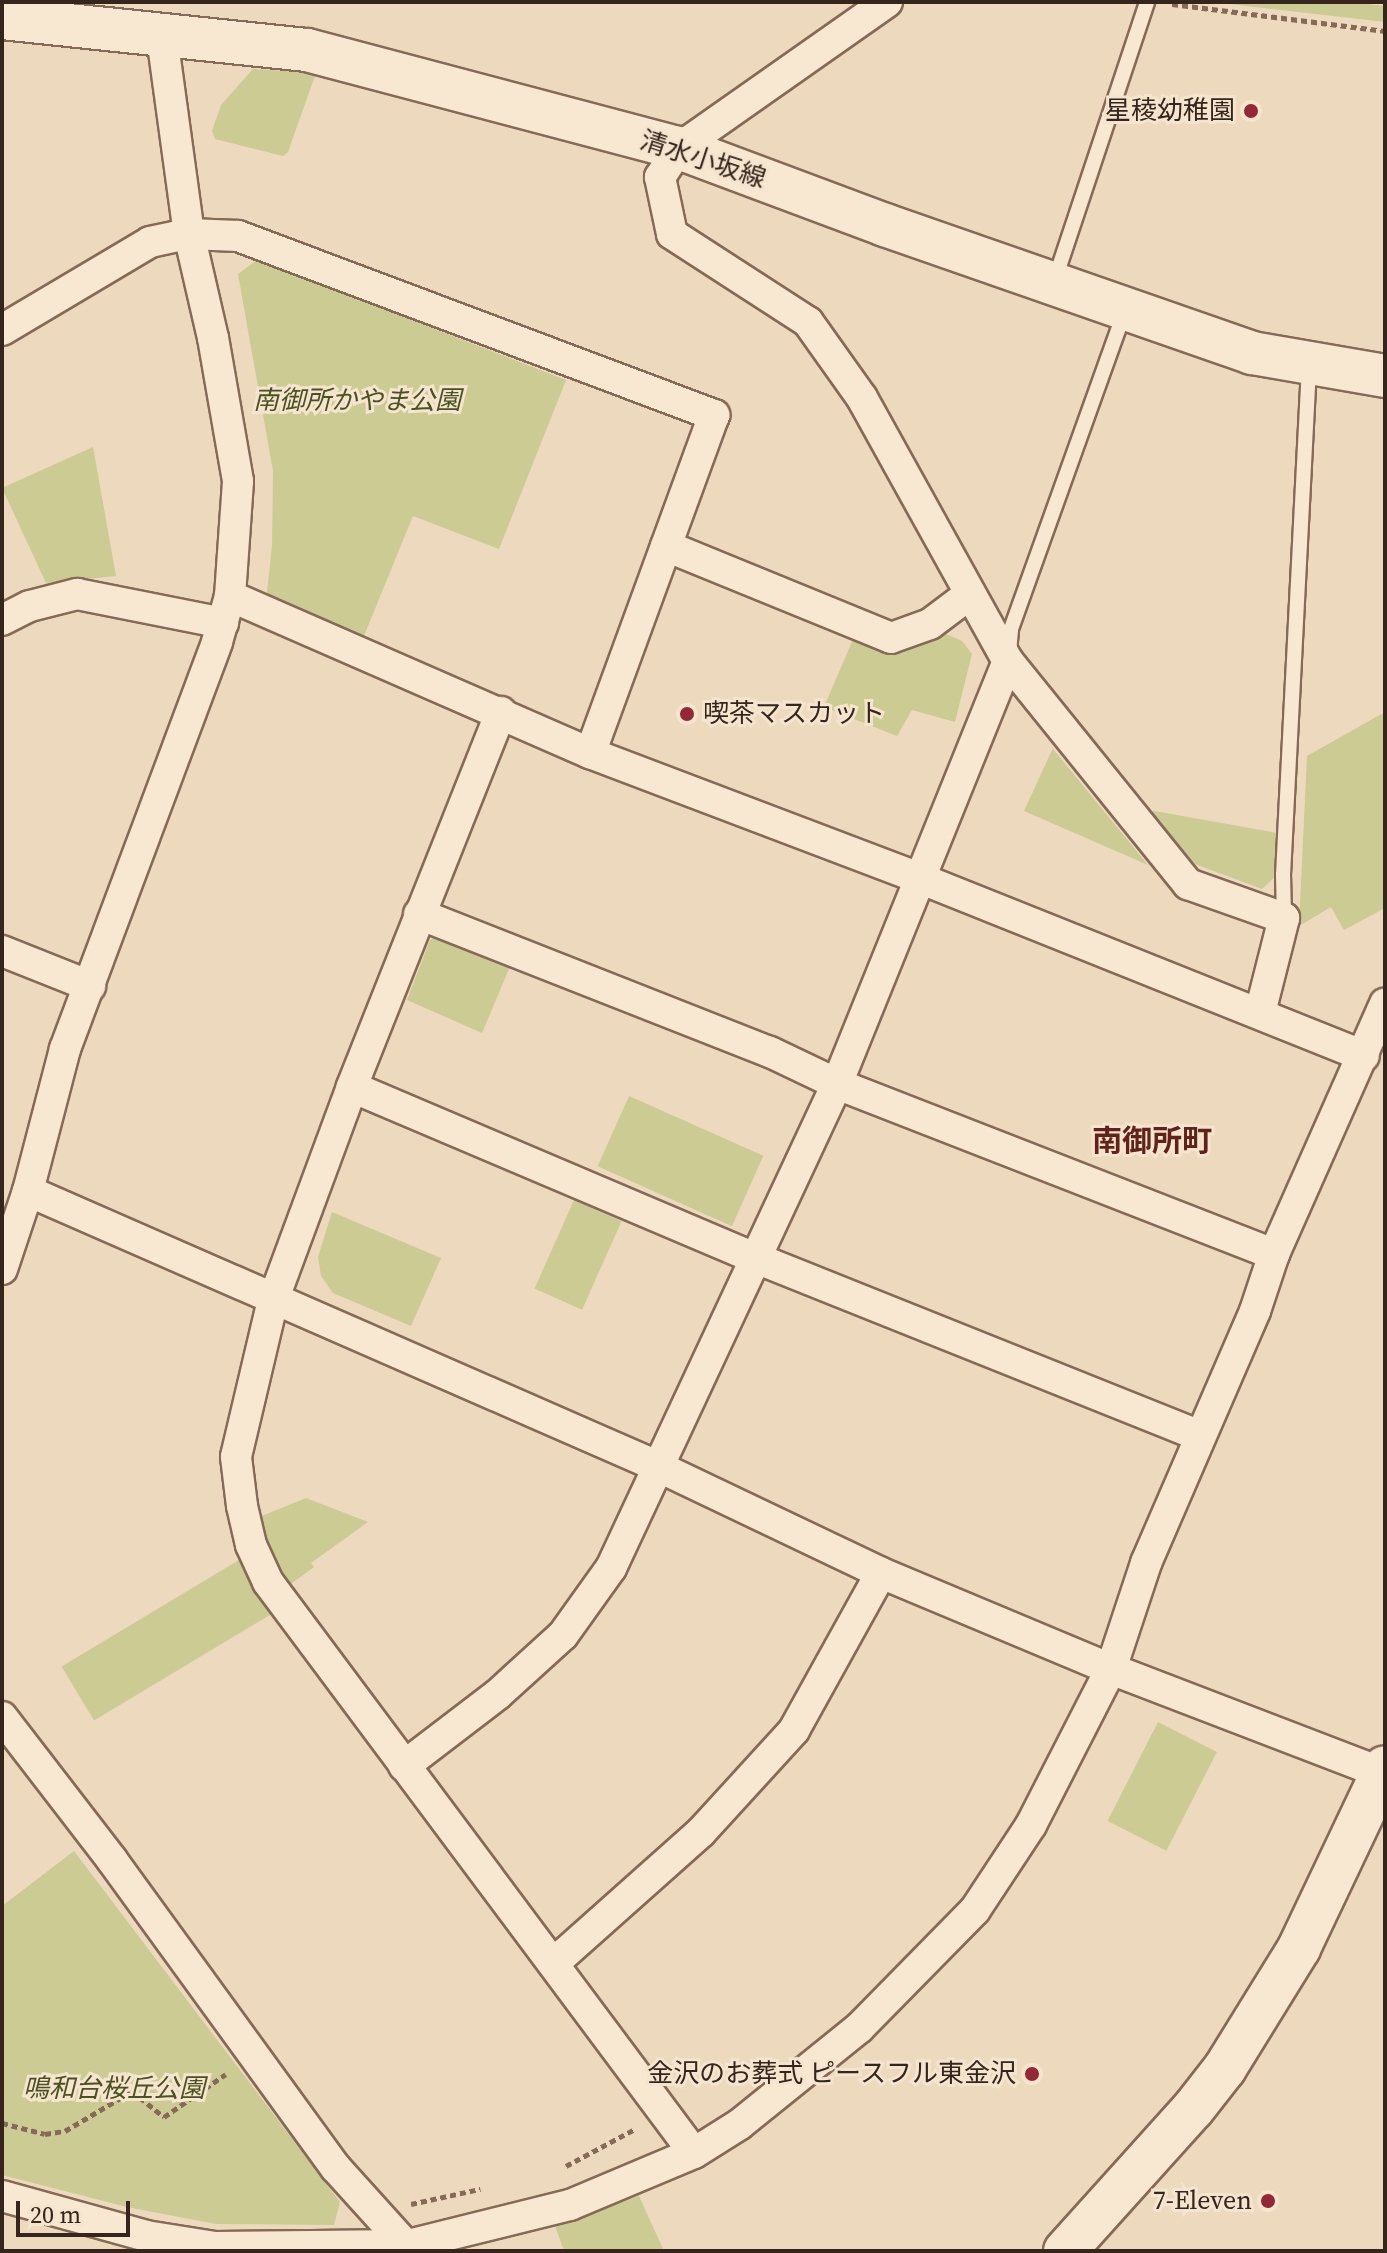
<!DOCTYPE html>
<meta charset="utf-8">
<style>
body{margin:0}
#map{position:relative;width:1387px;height:2253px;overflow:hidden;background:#edd9be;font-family:"Source Serif 4","Noto Sans JP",serif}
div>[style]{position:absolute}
.green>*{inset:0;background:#cbcb93;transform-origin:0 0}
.path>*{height:5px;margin-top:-2.5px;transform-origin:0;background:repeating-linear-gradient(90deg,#856a57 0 6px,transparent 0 10px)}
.roads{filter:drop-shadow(2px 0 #856a57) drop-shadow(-2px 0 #856a57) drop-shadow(0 2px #856a57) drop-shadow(0 -2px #856a57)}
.lane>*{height:14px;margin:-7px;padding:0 7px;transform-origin:7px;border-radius:7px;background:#f8e8d1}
.street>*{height:30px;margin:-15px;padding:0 15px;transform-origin:15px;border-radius:15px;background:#f8e8d1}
.secondary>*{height:42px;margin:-21px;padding:0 21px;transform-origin:21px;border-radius:21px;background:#f8e8d1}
.dots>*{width:22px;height:22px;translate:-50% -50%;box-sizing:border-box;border:4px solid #f5e5ce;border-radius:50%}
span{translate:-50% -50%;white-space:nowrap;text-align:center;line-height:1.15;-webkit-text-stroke:6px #f5e5ce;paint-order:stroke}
.poi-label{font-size:26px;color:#35251c}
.right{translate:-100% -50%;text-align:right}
.left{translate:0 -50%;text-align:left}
.street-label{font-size:26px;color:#35251c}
.park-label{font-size:26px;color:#4b5122;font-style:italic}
.quarter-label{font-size:30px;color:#61221b;font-weight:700}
.frame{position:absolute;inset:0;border:4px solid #35251c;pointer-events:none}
.scale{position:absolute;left:16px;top:2201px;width:114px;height:36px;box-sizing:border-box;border:4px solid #35251c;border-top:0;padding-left:10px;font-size:24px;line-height:28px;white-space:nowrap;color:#35251c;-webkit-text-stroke:6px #f5e5ce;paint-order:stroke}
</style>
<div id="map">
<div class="green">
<div style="clip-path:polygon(1212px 2px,1348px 2px,1385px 6px,1385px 22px)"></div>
<div style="clip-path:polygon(253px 69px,316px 73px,288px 152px,283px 156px,215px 139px,212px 131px,221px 105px)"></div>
<div style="clip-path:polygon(257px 260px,566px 380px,499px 549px,413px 516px,361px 643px,275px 612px,267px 592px,272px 546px,273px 471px,238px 274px)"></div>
<div style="clip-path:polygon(93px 447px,116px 576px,46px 583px,2px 488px)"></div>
<div style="clip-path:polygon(946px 634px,962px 641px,972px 654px,955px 722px,912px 710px,897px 736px,824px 707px,854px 637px,902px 651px)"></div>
<div style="clip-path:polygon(1385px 712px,1385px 908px,1344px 930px,1331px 907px,1299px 926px,1307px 756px)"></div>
<div style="clip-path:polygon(1053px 748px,1053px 749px,1148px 865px,1024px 811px)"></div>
<div style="clip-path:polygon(1143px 809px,1277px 833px,1275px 877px,1262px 889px,1195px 864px)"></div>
<div style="clip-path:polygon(448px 931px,514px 957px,482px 1033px,407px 1000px,430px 940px)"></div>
<div style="left:629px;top:1096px;width:147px;height:77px;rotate:24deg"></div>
<div style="left:574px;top:1200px;width:52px;height:97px;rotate:24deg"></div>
<div style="clip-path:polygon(332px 1212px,441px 1258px,411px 1326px,333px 1293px,321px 1276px,318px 1257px)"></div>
<div style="clip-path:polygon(306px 1498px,368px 1522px,311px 1563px,314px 1567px,288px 1586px,272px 1558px,259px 1517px)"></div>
<div style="left:239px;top:1560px;width:63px;height:207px;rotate:59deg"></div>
<div style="left:1158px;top:1722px;width:66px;height:111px;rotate:27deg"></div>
<div style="clip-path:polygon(74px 1851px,340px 2202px,334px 2225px,216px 2224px,127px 2207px,2px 2175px,2px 1906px)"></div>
<div style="clip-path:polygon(639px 2196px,664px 2251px,564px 2251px,555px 2226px)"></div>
</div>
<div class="path">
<div style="left:1172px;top:4px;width:215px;rotate:7.2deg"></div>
<div style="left:2px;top:2123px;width:44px;rotate:14.3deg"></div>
<div style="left:45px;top:2134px;width:20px;rotate:-9deg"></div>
<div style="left:65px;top:2131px;width:78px;rotate:-30.8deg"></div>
<div style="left:132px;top:2091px;width:41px;rotate:39.1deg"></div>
<div style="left:164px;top:2117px;width:75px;rotate:-34.7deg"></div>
<div style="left:566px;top:2166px;width:78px;rotate:-28.2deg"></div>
<div style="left:411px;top:2204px;width:71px;rotate:-12.3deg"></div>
</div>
<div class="roads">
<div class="lane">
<div style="left:1055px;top:279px;width:292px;rotate:-71.6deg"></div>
<div style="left:1009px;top:653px;width:24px;rotate:-85deg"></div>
<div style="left:1011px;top:629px;width:335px;rotate:-70.3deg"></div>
<div style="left:1284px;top:918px;width:43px;rotate:-91.3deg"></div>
<div style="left:1283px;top:875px;width:509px;rotate:-87.07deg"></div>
</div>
<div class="street">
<div style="left:887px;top:2px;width:254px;rotate:144.9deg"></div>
<div style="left:679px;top:148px;width:35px;rotate:123deg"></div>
<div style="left:660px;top:177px;width:58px;rotate:78.1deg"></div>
<div style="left:672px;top:234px;width:162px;rotate:32.9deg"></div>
<div style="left:808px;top:322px;width:93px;rotate:54.6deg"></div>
<div style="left:862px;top:398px;width:301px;rotate:61deg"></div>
<div style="left:1008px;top:661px;width:287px;rotate:51.1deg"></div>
<div style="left:1188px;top:884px;width:102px;rotate:19.5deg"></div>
<div style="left:1284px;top:918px;width:98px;rotate:104.2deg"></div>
<div style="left:2px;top:330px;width:172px;rotate:-30.7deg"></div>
<div style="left:150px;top:242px;width:40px;rotate:-12deg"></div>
<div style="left:189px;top:234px;width:49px;rotate:2.3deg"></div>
<div style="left:238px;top:236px;width:509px;rotate:20.61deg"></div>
<div style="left:714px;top:415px;width:360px;rotate:110.1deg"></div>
<div style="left:666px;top:546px;width:243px;rotate:22.2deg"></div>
<div style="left:891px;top:638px;width:41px;rotate:-19.7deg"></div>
<div style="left:930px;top:624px;width:50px;rotate:-36.9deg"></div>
<div style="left:230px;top:596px;width:393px;rotate:23.6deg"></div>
<div style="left:590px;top:753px;width:352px;rotate:20.8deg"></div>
<div style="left:919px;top:878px;width:479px;rotate:21.8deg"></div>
<div style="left:2px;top:620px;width:31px;rotate:-27deg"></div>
<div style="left:30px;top:606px;width:49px;rotate:-14.3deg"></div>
<div style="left:77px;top:594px;width:149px;rotate:11.2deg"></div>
<div style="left:501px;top:712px;width:404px;rotate:111.7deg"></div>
<div style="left:352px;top:1087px;width:227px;rotate:110.3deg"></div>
<div style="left:273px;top:1300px;width:161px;rotate:103.3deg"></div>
<div style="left:236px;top:1457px;width:49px;rotate:83deg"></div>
<div style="left:242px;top:1506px;width:40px;rotate:77deg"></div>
<div style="left:251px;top:1545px;width:41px;rotate:65.3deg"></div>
<div style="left:268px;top:1582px;width:712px;rotate:53.27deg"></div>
<div style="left:419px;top:914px;width:377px;rotate:21.5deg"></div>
<div style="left:770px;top:1052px;width:74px;rotate:25.5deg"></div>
<div style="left:837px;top:1084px;width:469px;rotate:21.3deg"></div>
<div style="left:2px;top:951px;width:95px;rotate:21.7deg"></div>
<div style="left:352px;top:1087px;width:436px;rotate:23deg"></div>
<div style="left:753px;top:1257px;width:480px;rotate:21.8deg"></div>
<div style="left:28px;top:1191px;width:689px;rotate:23.62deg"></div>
<div style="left:659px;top:1467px;width:246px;rotate:25.5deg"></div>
<div style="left:881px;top:1573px;width:249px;rotate:22.7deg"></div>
<div style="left:1111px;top:1669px;width:293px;rotate:21deg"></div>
<div style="left:2px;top:1269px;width:82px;rotate:-71.6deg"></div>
<div style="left:28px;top:1191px;width:147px;rotate:-75.4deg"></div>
<div style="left:65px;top:1049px;width:434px;rotate:-69.5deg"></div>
<div style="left:217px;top:642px;width:48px;rotate:-74.2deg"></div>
<div style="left:230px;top:596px;width:115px;rotate:-86deg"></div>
<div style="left:238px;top:481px;width:145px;rotate:-99.9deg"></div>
<div style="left:213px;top:338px;width:107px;rotate:-103deg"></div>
<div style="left:189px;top:234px;width:200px;rotate:-97.8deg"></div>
<div style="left:2px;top:1717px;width:180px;rotate:52.4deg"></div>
<div style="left:112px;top:1860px;width:381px;rotate:54deg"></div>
<div style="left:336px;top:2168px;width:112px;rotate:47.9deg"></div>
<div style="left:404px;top:1766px;width:117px;rotate:-37.4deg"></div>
<div style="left:497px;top:1695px;width:89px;rotate:-42.3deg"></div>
<div style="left:563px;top:1635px;width:82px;rotate:-54.4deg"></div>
<div style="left:611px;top:1568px;width:534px;rotate:-64.97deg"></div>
<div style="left:837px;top:1084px;width:456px;rotate:-68deg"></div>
<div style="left:554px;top:1963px;width:197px;rotate:-41.7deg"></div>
<div style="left:701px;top:1832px;width:138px;rotate:-47.6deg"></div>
<div style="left:794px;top:1730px;width:179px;rotate:-61deg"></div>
<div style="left:2px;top:2196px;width:149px;rotate:15.5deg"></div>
<div style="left:146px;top:2236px;width:70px;rotate:9.1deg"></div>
<div style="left:215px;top:2247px;width:193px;rotate:-0.6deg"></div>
<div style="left:408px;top:2245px;width:167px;rotate:-13.9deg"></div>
<div style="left:570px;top:2205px;width:134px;rotate:-22.8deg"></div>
<div style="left:694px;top:2153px;width:54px;rotate:-32.2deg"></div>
<div style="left:740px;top:2124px;width:153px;rotate:-38.9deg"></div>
<div style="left:859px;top:2028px;width:165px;rotate:-45.5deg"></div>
<div style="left:975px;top:1910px;width:102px;rotate:-56.6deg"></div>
<div style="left:1031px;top:1825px;width:175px;rotate:-62.9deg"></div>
<div style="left:1111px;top:1669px;width:112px;rotate:-71.7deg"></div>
<div style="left:1146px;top:1563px;width:275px;rotate:-66.6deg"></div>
<div style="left:1255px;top:1311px;width:60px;rotate:-71.6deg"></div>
<div style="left:1274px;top:1254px;width:274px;rotate:-66.1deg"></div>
</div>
<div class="secondary">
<div style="left:2px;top:18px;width:307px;rotate:6deg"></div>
<div style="left:307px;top:50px;width:385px;rotate:14.8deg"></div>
<div style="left:679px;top:148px;width:220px;rotate:20.5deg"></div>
<div style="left:885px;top:225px;width:389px;rotate:19.2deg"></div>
<div style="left:1252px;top:353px;width:135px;rotate:9.8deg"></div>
<div style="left:1065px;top:2251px;width:191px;rotate:-48deg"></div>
<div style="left:1193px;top:2109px;width:52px;rotate:-52deg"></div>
<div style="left:1225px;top:2068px;width:141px;rotate:-58.3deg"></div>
<div style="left:1299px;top:1948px;width:200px;rotate:-64.6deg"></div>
</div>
</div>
<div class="dots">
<div style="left:1251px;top:111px;background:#942835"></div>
<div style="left:687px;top:714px;background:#942835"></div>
<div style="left:1032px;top:2074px;background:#942835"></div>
<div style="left:1268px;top:2201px;background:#942835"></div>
</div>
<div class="poi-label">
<span class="right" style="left:1235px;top:111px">星稜幼稚園</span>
<span class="left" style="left:703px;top:714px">喫茶マスカット</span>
<span class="right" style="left:1016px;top:2074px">金沢のお葬式 ピースフル東金沢</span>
<span class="right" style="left:1252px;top:2201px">7-Eleven</span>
</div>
<div class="street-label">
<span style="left:703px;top:160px;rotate:18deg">清水小坂線</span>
</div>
<div class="park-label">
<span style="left:357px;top:401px">南御所かやま公園</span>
<span style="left:114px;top:2089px">鳴和台桜丘公園</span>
</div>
<div class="quarter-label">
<span style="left:1152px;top:1141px">南御所町</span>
</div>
<div class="frame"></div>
<div class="scale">20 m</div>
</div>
